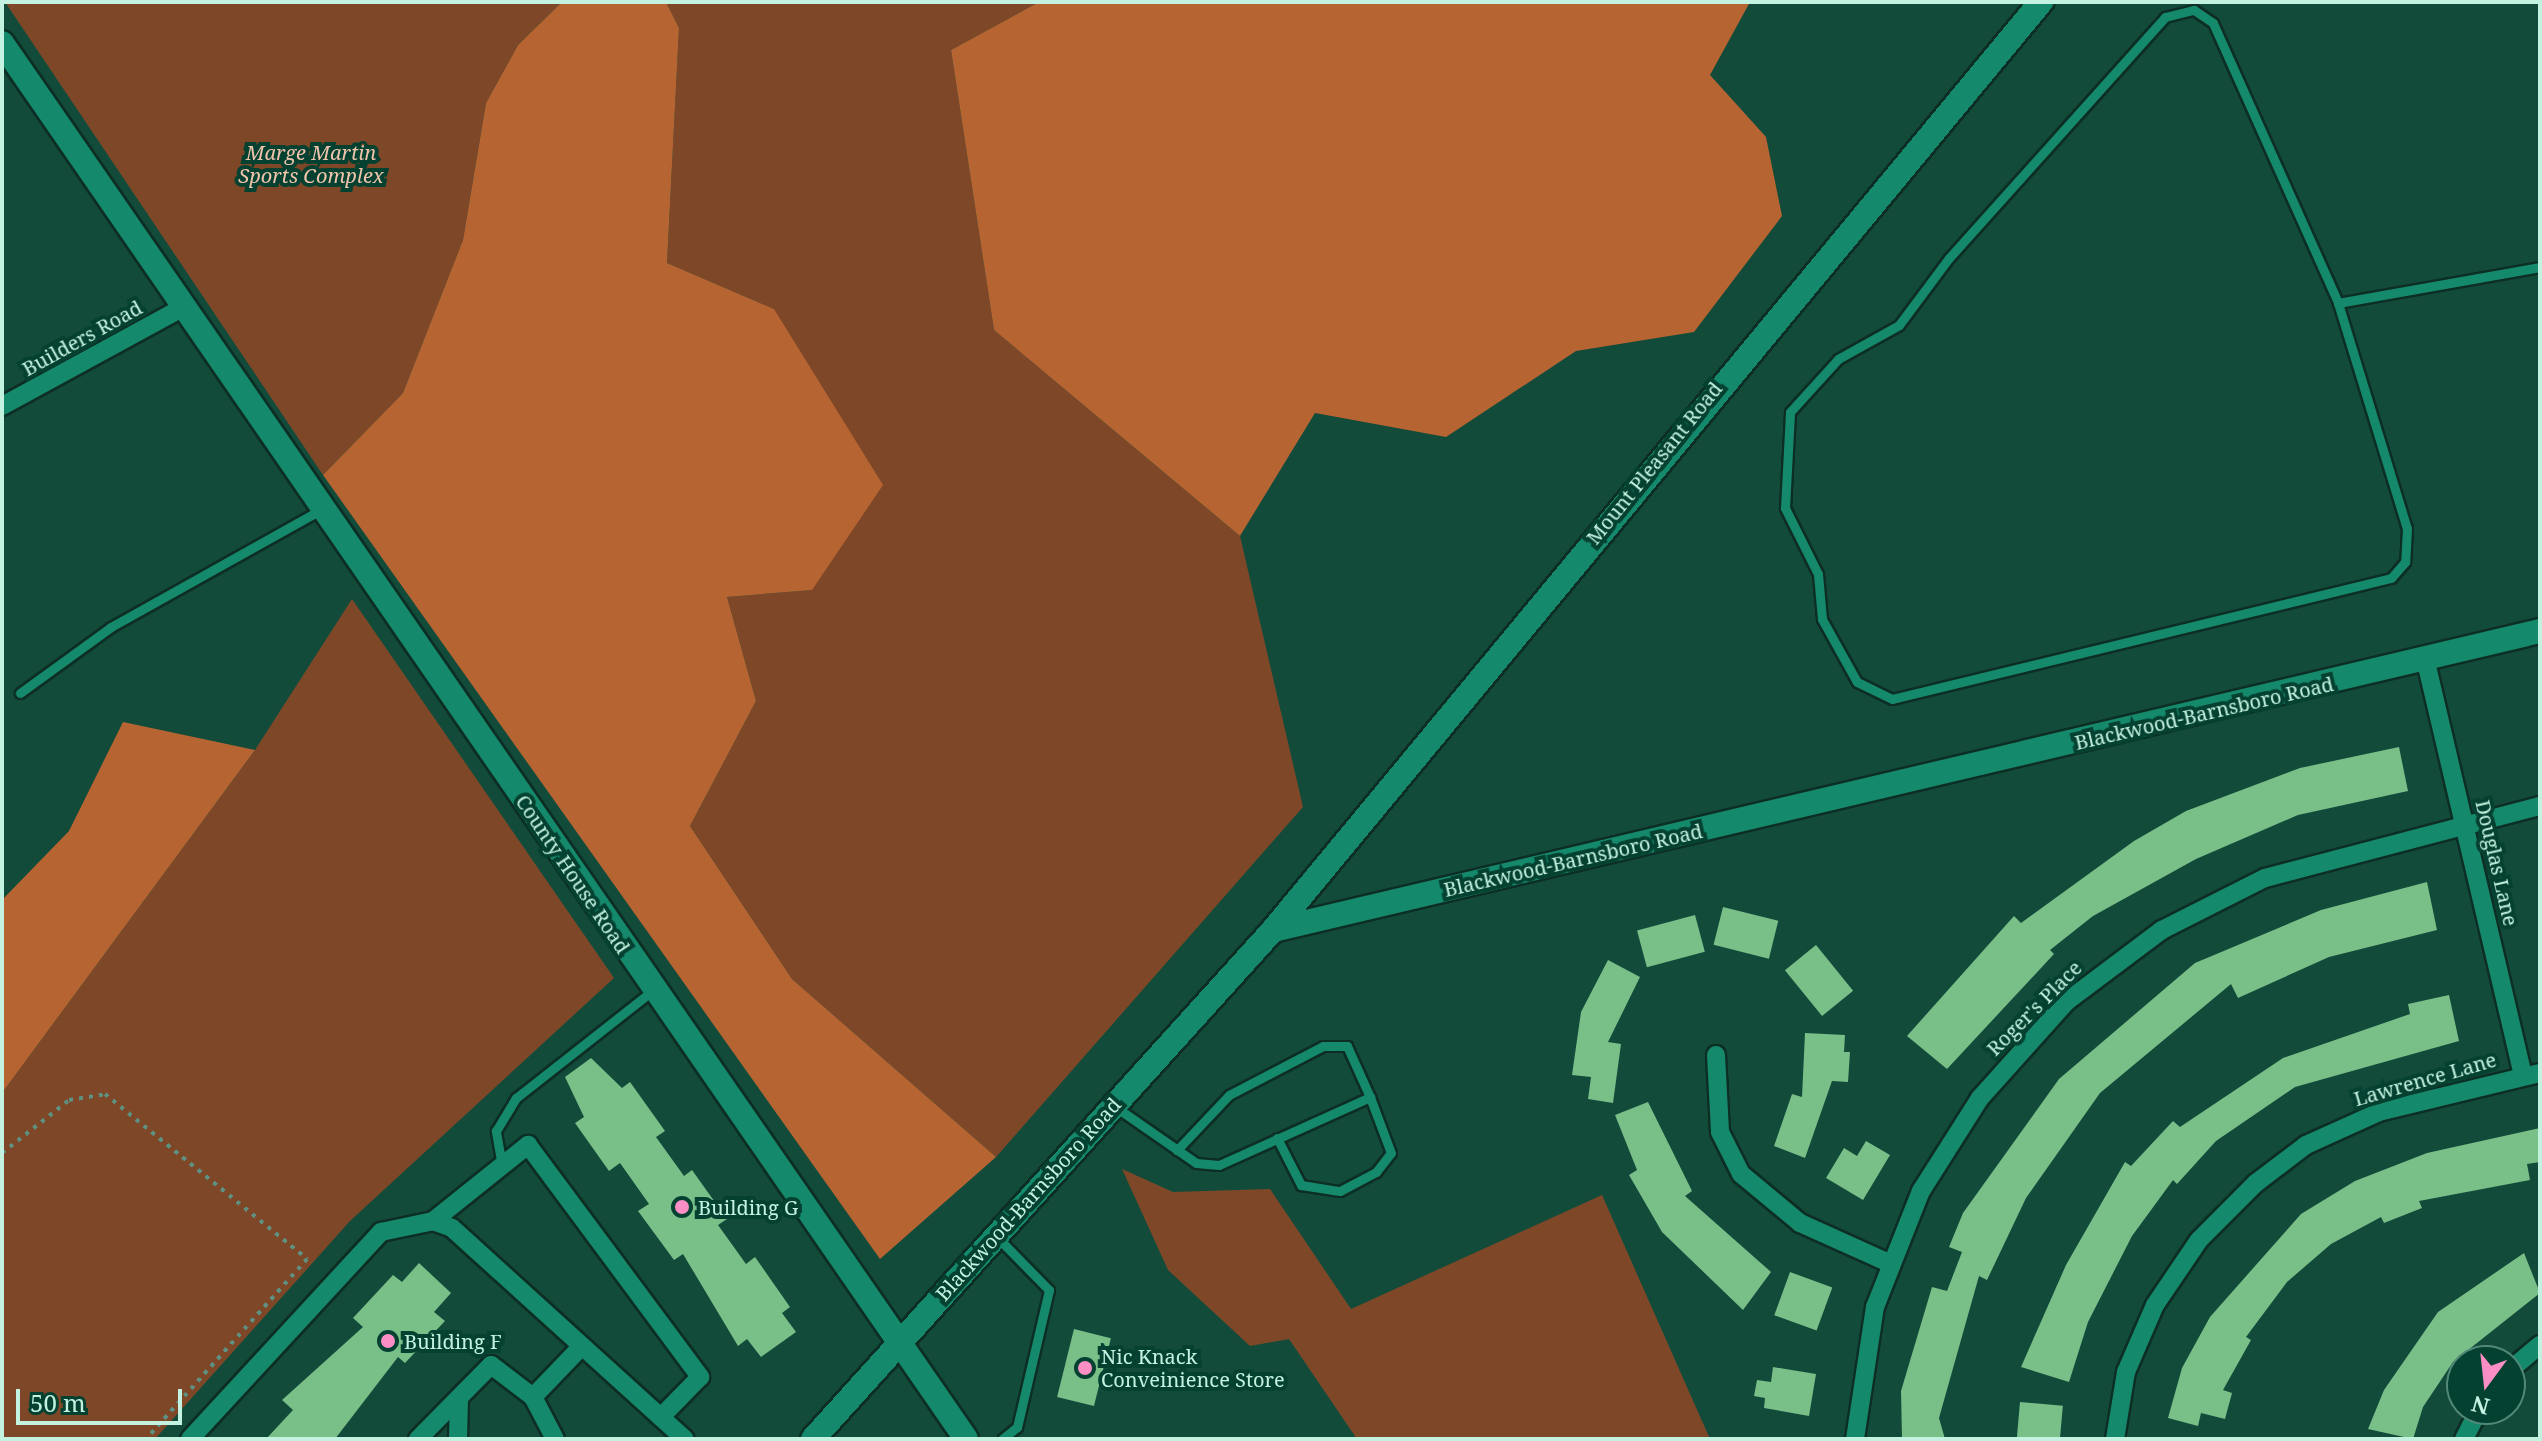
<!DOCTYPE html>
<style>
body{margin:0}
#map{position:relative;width:2542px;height:1441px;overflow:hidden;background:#134b3b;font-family:"Noto Serif",serif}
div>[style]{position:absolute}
.green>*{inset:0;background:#7e4828}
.forest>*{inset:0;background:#b66431}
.building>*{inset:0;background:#79bf88;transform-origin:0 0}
.path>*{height:4px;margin-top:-2px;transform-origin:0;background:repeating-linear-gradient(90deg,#5e9181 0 4px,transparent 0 10px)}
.roads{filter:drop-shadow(2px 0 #0d2e24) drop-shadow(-2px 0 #0d2e24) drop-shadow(0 2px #0d2e24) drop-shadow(0 -2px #0d2e24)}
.lane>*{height:9px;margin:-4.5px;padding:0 4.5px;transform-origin:4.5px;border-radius:4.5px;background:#15896c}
.street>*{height:18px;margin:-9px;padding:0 9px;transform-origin:9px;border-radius:9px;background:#15896c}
.secondary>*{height:24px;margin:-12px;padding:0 12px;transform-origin:12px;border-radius:12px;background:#15896c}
.dots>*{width:22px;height:22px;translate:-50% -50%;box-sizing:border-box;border:4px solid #044131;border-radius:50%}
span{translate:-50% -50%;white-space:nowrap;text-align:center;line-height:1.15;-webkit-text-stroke:8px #044131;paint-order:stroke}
.park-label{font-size:20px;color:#f1c4ac;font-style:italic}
.street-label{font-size:20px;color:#c4f2e0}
.poi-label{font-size:20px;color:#c4f2e0}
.left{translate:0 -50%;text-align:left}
.frame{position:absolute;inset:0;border:4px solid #c4f2e0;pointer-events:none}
.north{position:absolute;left:2446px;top:1345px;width:80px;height:80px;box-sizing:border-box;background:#044131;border:2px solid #518877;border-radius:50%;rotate:195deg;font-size:22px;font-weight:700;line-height:32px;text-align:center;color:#c4f2e0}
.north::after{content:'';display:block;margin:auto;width:28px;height:36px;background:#fb8fc5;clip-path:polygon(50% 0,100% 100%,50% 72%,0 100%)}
.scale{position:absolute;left:16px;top:1389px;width:166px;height:36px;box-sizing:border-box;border:4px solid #c4f2e0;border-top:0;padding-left:10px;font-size:24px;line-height:28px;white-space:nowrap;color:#c4f2e0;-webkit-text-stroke:6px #044131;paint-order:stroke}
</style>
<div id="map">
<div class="green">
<div style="clip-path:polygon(5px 2px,562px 2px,518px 45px,486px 103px,463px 240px,403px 393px,323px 475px)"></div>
<div style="clip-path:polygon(666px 2px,1039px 2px,951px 50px,994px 330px,1240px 536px,1303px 807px,996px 1157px,792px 979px,690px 826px,756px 701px,727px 597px,812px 590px,774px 309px,667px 263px,679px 28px)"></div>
<div style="clip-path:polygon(352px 599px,614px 978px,350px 1221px,155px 1439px,2px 1439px,2px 1093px,255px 750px)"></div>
<div style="clip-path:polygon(1122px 1169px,1173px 1192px,1270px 1189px,1351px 1309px,1602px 1195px,1710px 1439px,1357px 1439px,1289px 1339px,1250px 1346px,1168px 1270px)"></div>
</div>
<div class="forest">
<div style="clip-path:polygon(562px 2px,666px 2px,679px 28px,667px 263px,774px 309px,883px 485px,812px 590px,727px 597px,756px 701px,690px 826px,792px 979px,996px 1157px,880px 1259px,323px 475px,403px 393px,463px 240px,486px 103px,518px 45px)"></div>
<div style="clip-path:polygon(1039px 2px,1750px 2px,1710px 75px,1766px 137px,1782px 216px,1694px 332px,1576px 351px,1446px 437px,1315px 413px,1240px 536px,994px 330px,951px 50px)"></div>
<div style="clip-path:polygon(123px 722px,255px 750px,2px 1093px,2px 900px,69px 831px)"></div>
</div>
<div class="building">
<div style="clip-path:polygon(2399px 747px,2408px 791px,2298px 815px,2196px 859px,2093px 916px,2050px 950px,2054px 954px,1947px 1069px,1907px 1036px,2014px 916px,2021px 923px,2134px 841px,2186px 811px,2300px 768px)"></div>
<div style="clip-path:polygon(2427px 882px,2437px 930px,2329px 957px,2238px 998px,2231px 984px,2100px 1093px,2026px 1198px,1987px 1280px,1979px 1276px,1939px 1418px,1945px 1439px,1902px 1439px,1901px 1391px,1932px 1287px,1947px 1291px,1962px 1252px,1949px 1247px,1963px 1213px,2059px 1079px,2195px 963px,2321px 910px)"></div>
<div style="left:1723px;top:907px;width:57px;height:39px;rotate:14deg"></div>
<div style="left:1695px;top:915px;width:38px;height:60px;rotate:75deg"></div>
<div style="left:1816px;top:945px;width:59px;height:40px;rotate:51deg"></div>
<div style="clip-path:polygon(1608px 960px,1640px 977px,1608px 1042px,1621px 1044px,1613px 1103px,1588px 1099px,1591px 1077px,1572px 1075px,1581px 1012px)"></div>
<div style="clip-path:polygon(2449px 995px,2459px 1041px,2295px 1087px,2216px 1141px,2177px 1184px,2173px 1180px,2132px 1236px,2088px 1322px,2069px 1382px,2021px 1367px,2066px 1265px,2125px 1162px,2131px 1166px,2173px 1121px,2180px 1127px,2283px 1058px,2410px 1014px,2408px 1004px)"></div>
<div style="clip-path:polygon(1805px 1033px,1845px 1035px,1844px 1052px,1850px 1052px,1848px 1082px,1832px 1081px,1805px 1158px,1774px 1146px,1792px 1094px,1802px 1097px)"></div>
<div style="clip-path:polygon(591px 1058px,622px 1088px,630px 1082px,665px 1131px,656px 1137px,684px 1176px,692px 1170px,727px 1219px,718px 1225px,746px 1264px,755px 1257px,790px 1307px,782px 1313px,796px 1332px,761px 1357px,747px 1339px,738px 1346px,683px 1254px,674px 1260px,638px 1211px,649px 1204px,620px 1163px,609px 1171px,575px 1123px,584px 1117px,565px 1077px)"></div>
<div style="clip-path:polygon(1648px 1102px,1692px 1191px,1685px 1196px,1771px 1272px,1743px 1310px,1662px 1232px,1629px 1175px,1637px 1170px,1615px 1115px)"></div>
<div style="clip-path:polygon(2540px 1128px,2540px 1162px,2527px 1164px,2530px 1180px,2419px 1201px,2422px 1208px,2384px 1223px,2381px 1217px,2331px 1244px,2287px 1282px,2246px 1337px,2251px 1340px,2223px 1390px,2232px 1393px,2225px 1419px,2201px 1413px,2198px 1426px,2168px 1418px,2182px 1368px,2210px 1317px,2301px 1214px,2355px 1181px,2427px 1153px)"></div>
<div style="clip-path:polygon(1866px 1141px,1890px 1155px,1863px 1200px,1826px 1178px,1844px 1148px,1857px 1156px)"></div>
<div style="clip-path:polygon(2524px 1253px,2540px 1293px,2453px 1362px,2423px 1407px,2413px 1439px,2368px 1429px,2384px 1390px,2438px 1312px)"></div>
<div style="clip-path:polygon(419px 1263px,451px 1293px,434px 1312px,445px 1321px,405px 1363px,398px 1357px,335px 1439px,266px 1439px,293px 1410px,282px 1400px,363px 1327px,353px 1318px,393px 1275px,402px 1282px)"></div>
<div style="left:1790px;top:1272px;width:45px;height:46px;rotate:20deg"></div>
<div style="left:1074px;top:1329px;width:38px;height:70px;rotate:14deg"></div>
<div style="clip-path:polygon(1773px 1367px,1816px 1374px,1809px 1416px,1764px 1408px,1765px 1398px,1754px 1396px,1757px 1380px,1771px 1382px)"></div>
<div style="left:2020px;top:1402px;width:43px;height:37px;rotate:5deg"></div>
</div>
<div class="path">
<div style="left:2px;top:1153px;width:85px;rotate:-38.3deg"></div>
<div style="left:69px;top:1100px;width:36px;rotate:-9deg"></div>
<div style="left:105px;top:1094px;width:261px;rotate:39.2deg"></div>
<div style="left:307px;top:1259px;width:241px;rotate:131.8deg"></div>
</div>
<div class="roads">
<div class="lane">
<div style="left:2194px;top:10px;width:23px;rotate:34deg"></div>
<div style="left:2213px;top:23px;width:307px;rotate:65.9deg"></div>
<div style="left:2338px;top:303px;width:235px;rotate:73deg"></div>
<div style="left:2407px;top:528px;width:34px;rotate:93deg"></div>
<div style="left:2405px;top:562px;width:21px;rotate:131deg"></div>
<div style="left:2391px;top:578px;width:513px;rotate:166.37deg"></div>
<div style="left:1892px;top:699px;width:39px;rotate:-154deg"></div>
<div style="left:1857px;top:682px;width:72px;rotate:-119.1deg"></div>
<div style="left:1822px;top:619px;width:45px;rotate:-95.1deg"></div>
<div style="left:1818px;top:574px;width:74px;rotate:-116.6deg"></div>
<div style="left:1785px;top:508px;width:96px;rotate:-87deg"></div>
<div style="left:1790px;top:412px;width:72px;rotate:-47.8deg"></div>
<div style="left:1838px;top:359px;width:70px;rotate:-29.1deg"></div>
<div style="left:1899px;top:325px;width:84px;rotate:-53.3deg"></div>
<div style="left:1949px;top:258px;width:324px;rotate:-48.1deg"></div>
<div style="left:2165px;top:17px;width:30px;rotate:-14deg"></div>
<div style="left:2338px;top:303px;width:205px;rotate:-10.1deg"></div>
<div style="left:20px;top:693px;width:112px;rotate:-36deg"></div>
<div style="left:111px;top:627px;width:242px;rotate:-29.2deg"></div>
<div style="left:1117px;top:1108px;width:96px;rotate:34.8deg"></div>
<div style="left:1196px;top:1163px;width:23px;rotate:5deg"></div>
<div style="left:1219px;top:1165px;width:166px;rotate:-24.2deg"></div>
<div style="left:1370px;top:1097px;width:56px;rotate:-114.3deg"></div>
<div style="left:1347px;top:1046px;width:24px;rotate:180deg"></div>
<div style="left:1323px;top:1046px;width:106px;rotate:152.5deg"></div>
<div style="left:1229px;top:1095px;width:76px;rotate:133.4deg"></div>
<div style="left:1277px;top:1138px;width:53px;rotate:62.9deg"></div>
<div style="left:1301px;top:1185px;width:39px;rotate:9deg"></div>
<div style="left:1340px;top:1191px;width:41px;rotate:-27.8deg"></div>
<div style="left:1376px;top:1172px;width:24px;rotate:-52deg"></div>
<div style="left:1391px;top:1153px;width:60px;rotate:-110.6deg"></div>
<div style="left:502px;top:1166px;width:36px;rotate:-100deg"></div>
<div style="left:496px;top:1131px;width:39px;rotate:-59deg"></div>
<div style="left:516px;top:1098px;width:173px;rotate:-38.2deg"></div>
<div style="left:998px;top:1238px;width:73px;rotate:45.6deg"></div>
<div style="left:1049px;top:1290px;width:141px;rotate:103.1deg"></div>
<div style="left:1017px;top:1427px;width:19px;rotate:141deg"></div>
</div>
<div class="street">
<div style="left:2px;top:406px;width:205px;rotate:-28.6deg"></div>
<div style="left:2426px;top:662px;width:425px;rotate:76.8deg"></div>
<div style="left:1716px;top:1055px;width:77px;rotate:87deg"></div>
<div style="left:1720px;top:1132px;width:47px;rotate:63.4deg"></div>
<div style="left:1741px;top:1174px;width:77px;rotate:39.7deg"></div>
<div style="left:1800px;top:1223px;width:98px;rotate:24.2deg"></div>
<div style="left:433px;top:1221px;width:122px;rotate:-38.7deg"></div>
<div style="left:528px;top:1145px;width:289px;rotate:53.4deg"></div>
<div style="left:700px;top:1377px;width:56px;rotate:134.3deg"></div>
<div style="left:2510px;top:1370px;width:39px;rotate:-40deg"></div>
<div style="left:533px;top:1397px;width:68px;rotate:-46.2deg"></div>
<div style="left:190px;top:1439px;width:282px;rotate:-47.3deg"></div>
<div style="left:381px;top:1232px;width:53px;rotate:-11.9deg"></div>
<div style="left:433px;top:1221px;width:20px;rotate:20deg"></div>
<div style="left:452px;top:1228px;width:314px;rotate:42.2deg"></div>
<div style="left:418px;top:1439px;width:104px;rotate:-45.4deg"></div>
<div style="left:491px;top:1365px;width:53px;rotate:37.3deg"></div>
<div style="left:533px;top:1397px;width:47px;rotate:62.4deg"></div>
<div style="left:458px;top:1439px;width:41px;rotate:-88.6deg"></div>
<div style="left:1855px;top:1439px;width:134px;rotate:-81.4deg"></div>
<div style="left:1875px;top:1307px;width:125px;rotate:-68.4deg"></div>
<div style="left:1921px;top:1191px;width:110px;rotate:-57.6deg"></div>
<div style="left:1980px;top:1098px;width:129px;rotate:-48.1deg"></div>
<div style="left:2066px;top:1002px;width:120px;rotate:-36.9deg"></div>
<div style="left:2162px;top:930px;width:115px;rotate:-26.8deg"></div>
<div style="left:2265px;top:878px;width:284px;rotate:-14.7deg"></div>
<div style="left:2115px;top:1439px;width:68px;rotate:-80.7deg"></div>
<div style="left:2126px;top:1372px;width:73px;rotate:-66.6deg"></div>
<div style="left:2155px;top:1305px;width:78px;rotate:-55.9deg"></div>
<div style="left:2199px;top:1240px;width:81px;rotate:-45deg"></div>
<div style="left:2256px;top:1183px;width:63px;rotate:-37.2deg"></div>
<div style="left:2306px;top:1145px;width:80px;rotate:-24.3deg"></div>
<div style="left:2379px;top:1112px;width:166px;rotate:-13.6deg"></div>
<div style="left:2464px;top:1439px;width:34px;rotate:-63deg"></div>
</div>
<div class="secondary">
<div style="left:2px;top:43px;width:1696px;rotate:55.37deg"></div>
<div style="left:1273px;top:930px;width:1302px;rotate:-13.28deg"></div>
<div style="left:813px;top:1439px;width:686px;rotate:-47.89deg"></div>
<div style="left:1273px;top:930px;width:1205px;rotate:-50.39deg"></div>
</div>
</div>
<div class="dots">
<div style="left:682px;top:1207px;background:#fb8fc5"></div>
<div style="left:388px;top:1341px;background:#fb8fc5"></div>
<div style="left:1085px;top:1368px;background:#fb8fc5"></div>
</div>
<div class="park-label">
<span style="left:311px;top:164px">Marge Martin<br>Sports Complex</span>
</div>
<div class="street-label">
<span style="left:82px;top:338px;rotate:-29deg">Builders Road</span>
<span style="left:1654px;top:463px;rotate:-51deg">Mount Pleasant Road</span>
<span style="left:2204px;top:713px;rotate:-13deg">Blackwood-Barnsboro Road</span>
<span style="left:1573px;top:860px;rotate:-13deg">Blackwood-Barnsboro Road</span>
<span style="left:2497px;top:863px;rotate:77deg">Douglas Lane</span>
<span style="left:573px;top:874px;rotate:56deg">County House Road</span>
<span style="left:2034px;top:1008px;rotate:-45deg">Roger's Place</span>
<span style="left:2425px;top:1079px;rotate:-16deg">Lawrence Lane</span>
<span style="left:1028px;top:1199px;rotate:-48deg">Blackwood-Barnsboro Road</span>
</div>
<div class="poi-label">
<span class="left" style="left:698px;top:1207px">Building G</span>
<span class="left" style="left:404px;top:1341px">Building F</span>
<span class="left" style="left:1101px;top:1368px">Nic Knack<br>Conveinience Store</span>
</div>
<div class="frame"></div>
<div class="north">N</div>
<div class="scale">50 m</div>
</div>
